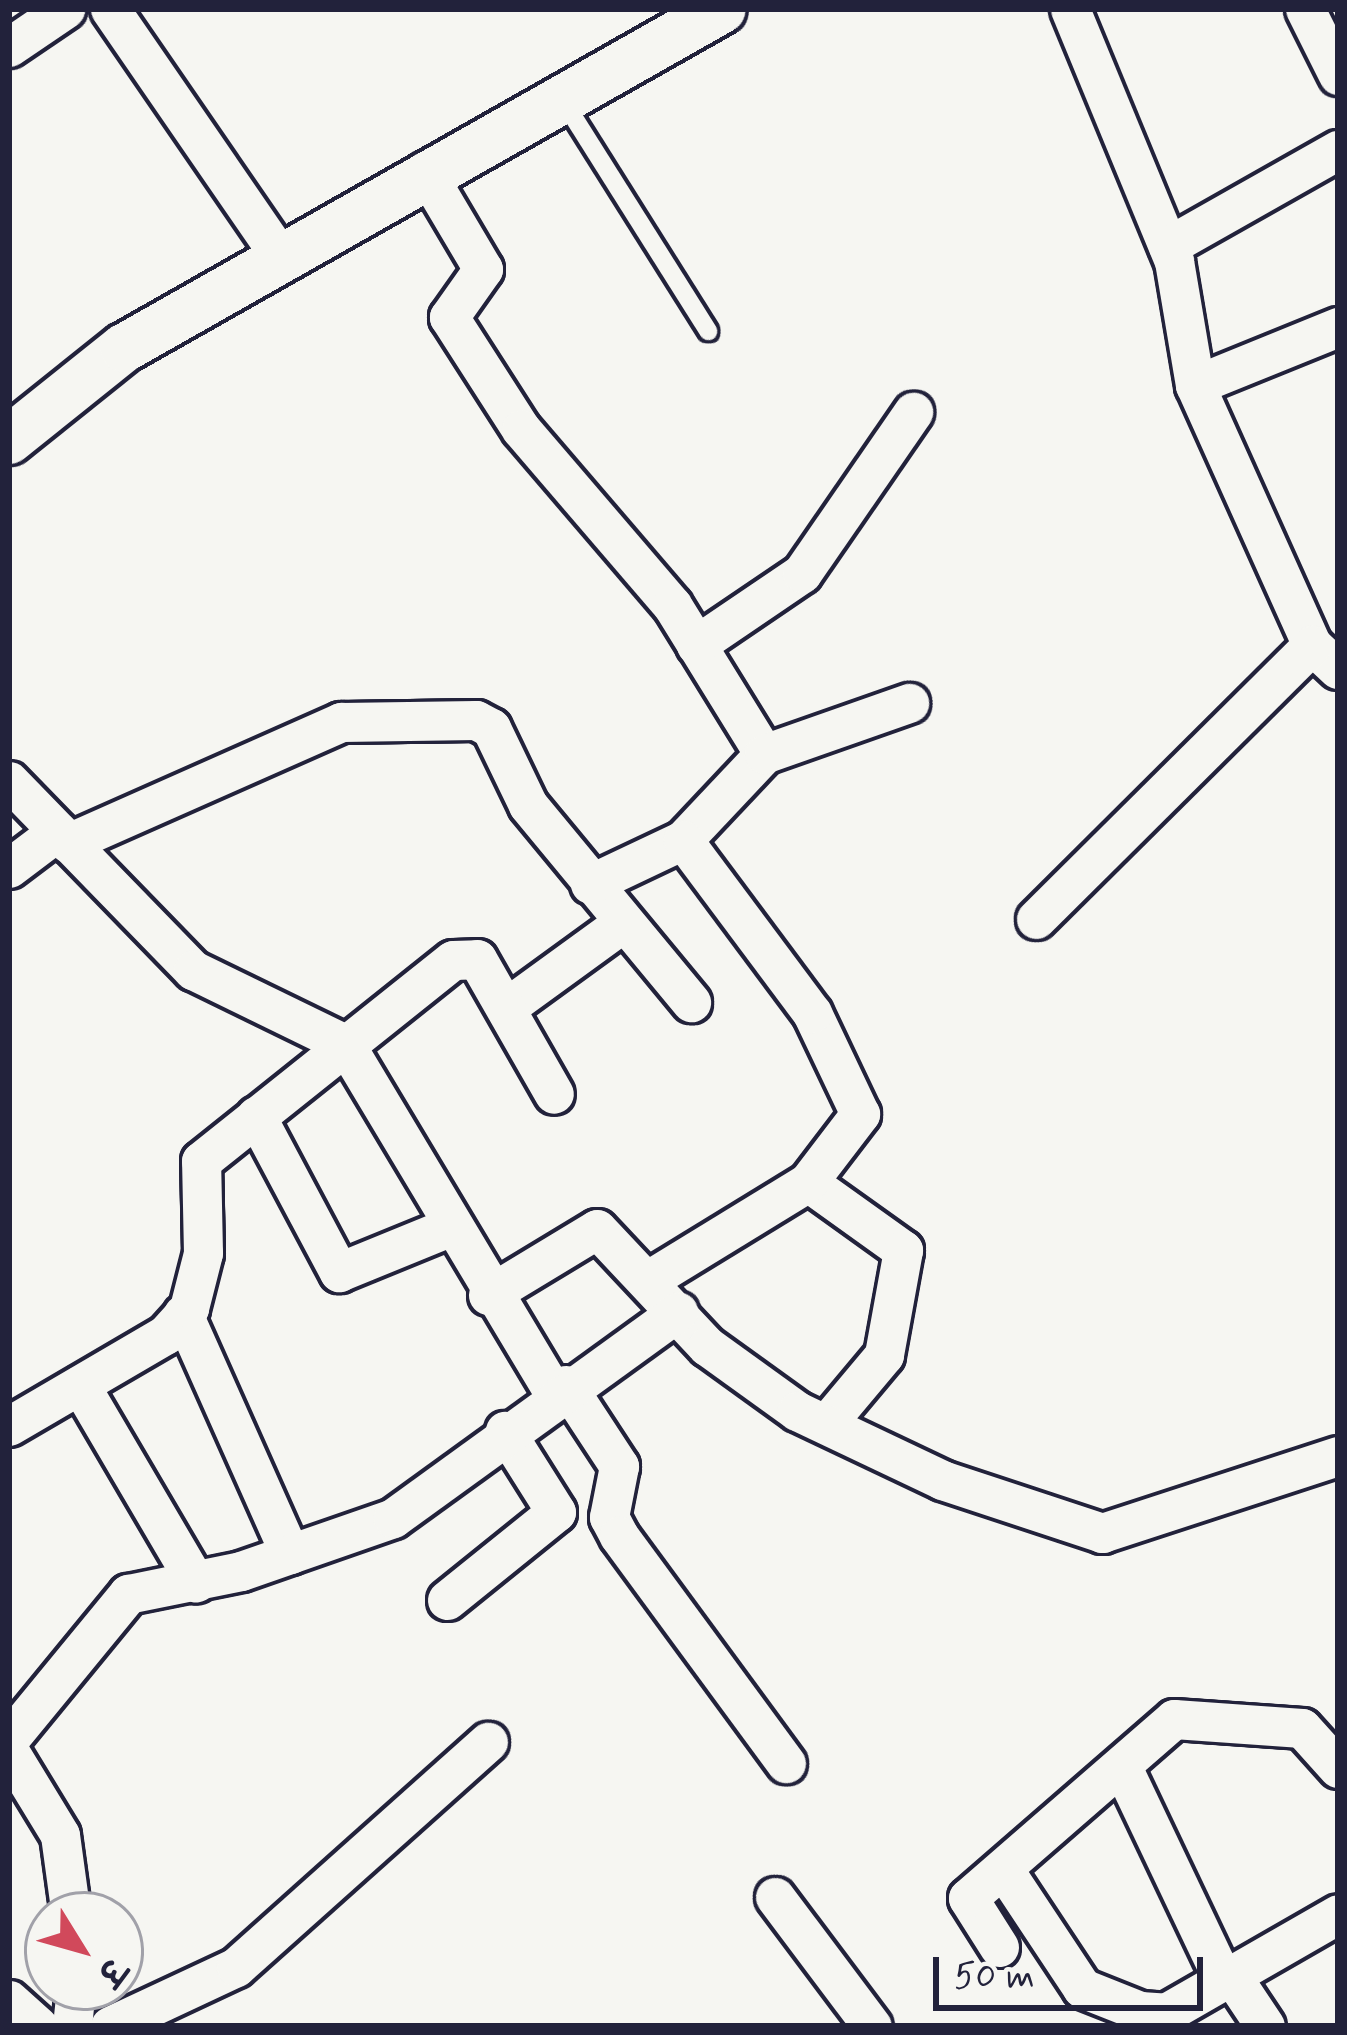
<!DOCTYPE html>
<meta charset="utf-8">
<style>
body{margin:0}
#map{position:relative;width:1347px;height:2035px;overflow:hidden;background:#f6f6f2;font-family:Mynerve,"Playpen Sans Deva",sans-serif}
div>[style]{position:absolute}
.roads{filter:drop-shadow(3px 0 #22223b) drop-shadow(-3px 0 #22223b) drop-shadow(0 3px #22223b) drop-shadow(0 -3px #22223b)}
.service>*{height:18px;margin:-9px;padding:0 9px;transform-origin:9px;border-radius:9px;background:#f6f6f2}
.minor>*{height:39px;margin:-19.5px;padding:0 19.5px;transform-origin:19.5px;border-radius:19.5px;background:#f6f6f2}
.tertiary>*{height:48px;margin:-24px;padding:0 24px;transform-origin:24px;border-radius:24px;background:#f6f6f2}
span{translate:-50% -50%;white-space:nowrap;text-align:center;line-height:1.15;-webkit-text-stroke:9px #f6f6f2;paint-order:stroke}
.frame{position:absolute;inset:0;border:12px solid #22223b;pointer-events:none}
.north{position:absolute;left:24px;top:1891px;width:120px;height:120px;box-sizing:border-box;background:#f6f6f2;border:3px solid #a1a1a9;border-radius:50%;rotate:127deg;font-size:33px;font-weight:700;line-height:48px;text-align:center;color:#22223b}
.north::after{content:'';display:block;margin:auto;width:42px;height:54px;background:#d1495b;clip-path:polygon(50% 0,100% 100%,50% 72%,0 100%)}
.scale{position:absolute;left:933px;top:1957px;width:270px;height:54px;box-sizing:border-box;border:6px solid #22223b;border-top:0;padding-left:15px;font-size:36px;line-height:42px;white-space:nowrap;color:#22223b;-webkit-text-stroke:9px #f6f6f2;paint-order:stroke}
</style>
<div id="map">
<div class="roads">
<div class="service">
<div style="left:564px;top:102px;width:271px;rotate:57.8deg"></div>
</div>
<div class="minor">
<div style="left:110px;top:9px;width:300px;rotate:55.5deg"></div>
<div style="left:1070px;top:9px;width:273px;rotate:67.6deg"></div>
<div style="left:1174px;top:261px;width:126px;rotate:80.4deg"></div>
<div style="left:1195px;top:385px;width:285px;rotate:65.8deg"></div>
<div style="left:1312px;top:645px;width:35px;rotate:43deg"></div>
<div style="left:1305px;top:9px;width:74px;rotate:63.4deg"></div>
<div style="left:9px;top:47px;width:68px;rotate:-34.2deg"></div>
<div style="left:425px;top:171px;width:114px;rotate:59.4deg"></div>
<div style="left:483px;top:269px;width:59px;rotate:125.3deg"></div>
<div style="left:449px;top:317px;width:133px;rotate:57.3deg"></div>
<div style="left:521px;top:429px;width:232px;rotate:49.4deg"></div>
<div style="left:672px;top:605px;width:175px;rotate:58.3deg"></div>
<div style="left:1168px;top:246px;width:195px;rotate:-29.5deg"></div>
<div style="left:1195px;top:385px;width:154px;rotate:-22.1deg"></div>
<div style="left:696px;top:645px;width:128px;rotate:-34.2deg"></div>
<div style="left:802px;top:573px;width:196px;rotate:-55.4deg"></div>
<div style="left:9px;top:781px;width:264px;rotate:45.8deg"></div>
<div style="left:193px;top:970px;width:169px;rotate:26deg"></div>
<div style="left:345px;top:1044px;width:407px;rotate:59.1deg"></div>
<div style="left:68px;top:843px;width:299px;rotate:-23.9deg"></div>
<div style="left:341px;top:722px;width:135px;rotate:-0.8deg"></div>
<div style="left:476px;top:720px;width:17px;rotate:28deg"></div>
<div style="left:491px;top:728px;width:85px;rotate:64.3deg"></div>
<div style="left:528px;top:805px;width:256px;rotate:50.4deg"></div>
<div style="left:9px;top:868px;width:61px;rotate:-37.1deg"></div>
<div style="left:590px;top:884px;width:103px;rotate:-25.3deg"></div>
<div style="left:683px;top:840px;width:118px;rotate:-46.7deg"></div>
<div style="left:764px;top:754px;width:154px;rotate:-19.4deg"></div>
<div style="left:1036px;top:919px;width:389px;rotate:-44.8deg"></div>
<div style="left:511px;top:1004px;width:136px;rotate:-36deg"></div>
<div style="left:256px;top:1116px;width:177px;rotate:62deg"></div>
<div style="left:339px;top:1272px;width:119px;rotate:-22.2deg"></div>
<div style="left:808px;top:1182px;width:117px;rotate:35.6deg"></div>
<div style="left:903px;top:1250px;width:107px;rotate:100.3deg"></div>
<div style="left:884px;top:1355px;width:90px;rotate:130deg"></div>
<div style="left:650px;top:1279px;width:185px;rotate:-31.5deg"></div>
<div style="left:808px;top:1182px;width:86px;rotate:-52.6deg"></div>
<div style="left:860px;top:1114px;width:112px;rotate:-115.4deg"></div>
<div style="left:812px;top:1013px;width:216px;rotate:-126.7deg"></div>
<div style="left:488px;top:1295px;width:127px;rotate:-31.2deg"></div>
<div style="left:597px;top:1229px;width:161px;rotate:46.8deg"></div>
<div style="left:707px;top:1346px;width:111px;rotate:35.8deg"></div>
<div style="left:797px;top:1411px;width:161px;rotate:25.4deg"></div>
<div style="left:942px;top:1480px;width:169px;rotate:18.3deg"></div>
<div style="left:1102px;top:1533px;width:248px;rotate:-18.1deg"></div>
<div style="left:183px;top:1314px;width:263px;rotate:66deg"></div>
<div style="left:80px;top:1385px;width:229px;rotate:59.6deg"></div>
<div style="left:566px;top:1385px;width:97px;rotate:56.8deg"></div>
<div style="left:619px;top:1466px;width:52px;rotate:101.1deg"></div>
<div style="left:609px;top:1517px;width:21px;rotate:62deg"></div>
<div style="left:619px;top:1536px;width:282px;rotate:53.7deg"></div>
<div style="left:9px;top:1426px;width:181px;rotate:-30.3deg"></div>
<div style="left:165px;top:1335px;width:36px;rotate:-48deg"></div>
<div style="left:189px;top:1308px;width:57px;rotate:-75.7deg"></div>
<div style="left:203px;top:1253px;width:92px;rotate:-91.2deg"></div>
<div style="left:201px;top:1161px;width:322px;rotate:-38.6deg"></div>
<div style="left:453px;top:960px;width:24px;rotate:-2deg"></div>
<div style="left:477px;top:959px;width:155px;rotate:60.3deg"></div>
<div style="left:447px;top:1600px;width:140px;rotate:-38.9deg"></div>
<div style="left:556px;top:1512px;width:96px;rotate:-122.2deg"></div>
<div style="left:9px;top:1739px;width:188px;rotate:-50.6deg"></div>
<div style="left:128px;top:1594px;width:115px;rotate:-11.5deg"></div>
<div style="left:241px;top:1571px;width:161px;rotate:-19.2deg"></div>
<div style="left:393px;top:1518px;width:352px;rotate:-35.9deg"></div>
<div style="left:9px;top:1751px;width:98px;rotate:58.7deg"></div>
<div style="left:60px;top:1835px;width:81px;rotate:82.2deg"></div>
<div style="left:1123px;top:1769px;width:233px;rotate:64.6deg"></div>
<div style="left:1004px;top:1870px;width:141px;rotate:56.5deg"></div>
<div style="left:1082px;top:1988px;width:62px;rotate:21.6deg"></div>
<div style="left:1140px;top:2011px;width:26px;rotate:4deg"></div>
<div style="left:1166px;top:2013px;width:198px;rotate:-29.9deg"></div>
<div style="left:775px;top:1897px;width:161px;rotate:53.1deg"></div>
<div style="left:999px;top:1947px;width:58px;rotate:-122.3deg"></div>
<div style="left:968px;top:1898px;width:273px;rotate:-41deg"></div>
<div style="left:1174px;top:1719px;width:128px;rotate:4deg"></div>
<div style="left:1302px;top:1728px;width:54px;rotate:48deg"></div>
<div style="left:1231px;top:1975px;width:61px;rotate:56.3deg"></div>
<div style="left:9px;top:2000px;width:39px;rotate:42deg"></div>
<div style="left:72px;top:2026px;width:39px;rotate:-84deg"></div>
<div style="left:110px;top:2026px;width:139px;rotate:-25.1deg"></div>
<div style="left:236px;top:1967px;width:338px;rotate:-41.8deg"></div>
</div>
<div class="tertiary">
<div style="left:9px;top:440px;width:147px;rotate:-38.7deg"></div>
<div style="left:124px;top:348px;width:687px;rotate:-29.55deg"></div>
</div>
</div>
<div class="frame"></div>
<div class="north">उ</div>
<div class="scale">50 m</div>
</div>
